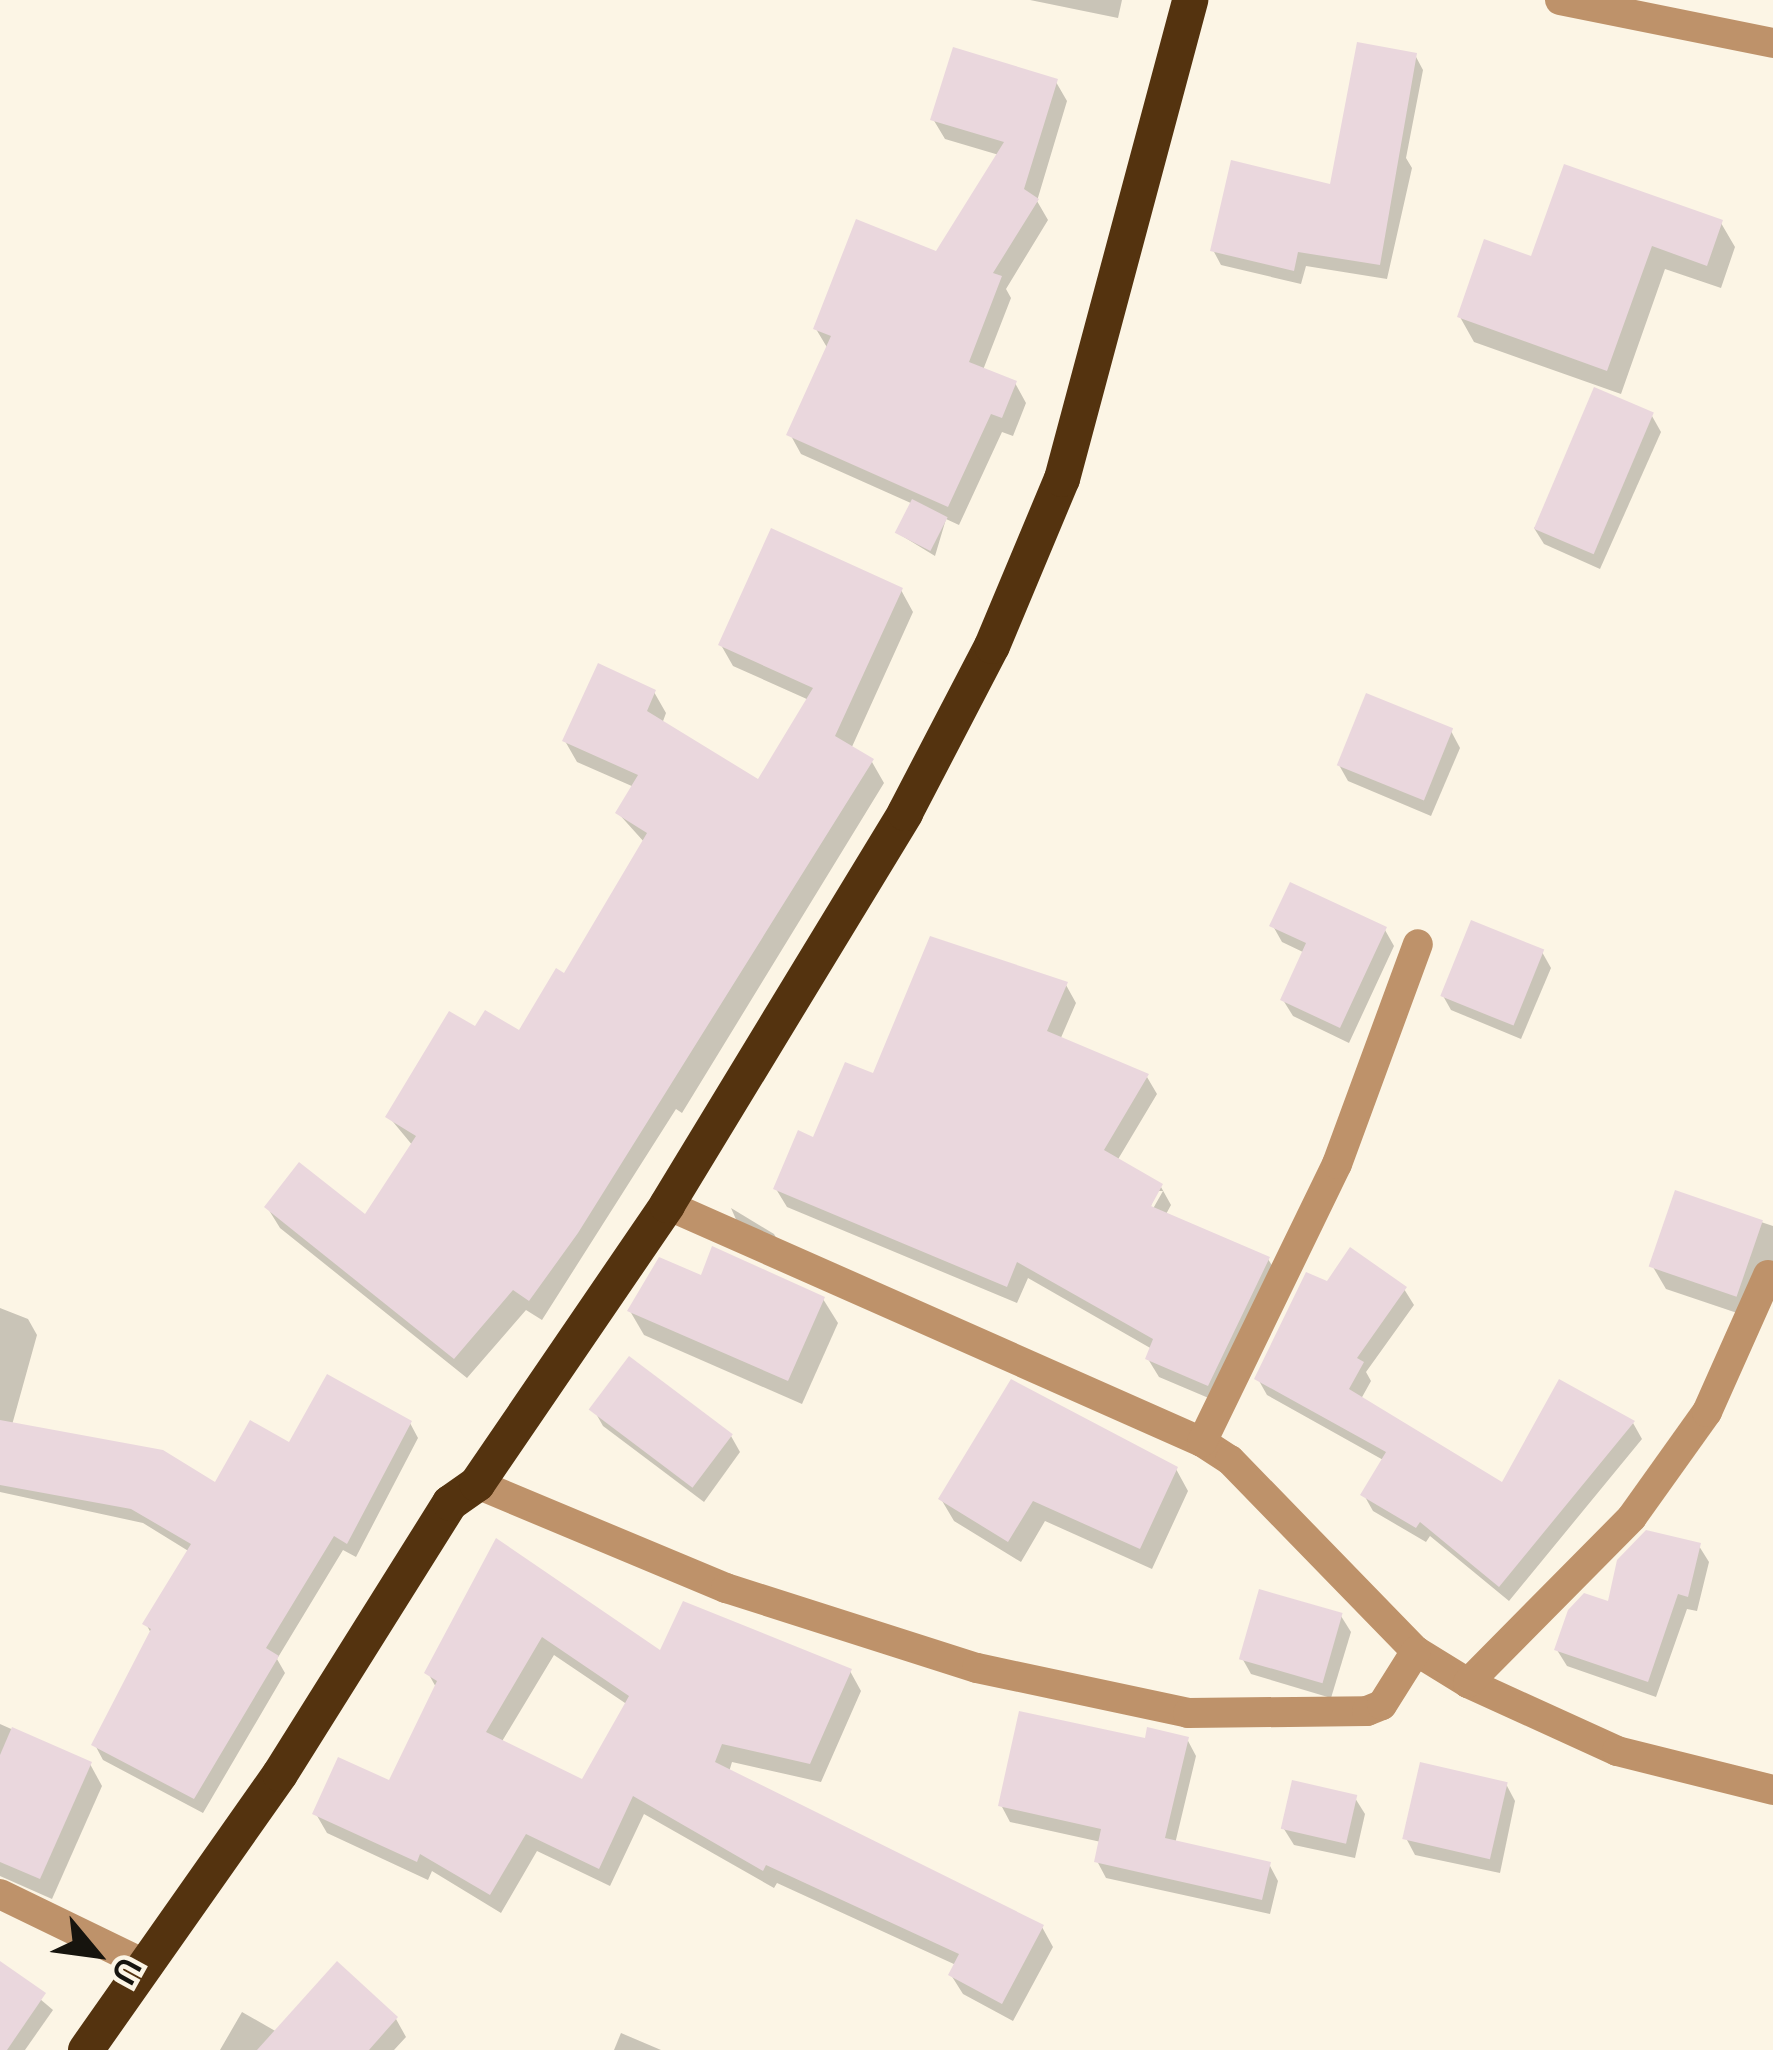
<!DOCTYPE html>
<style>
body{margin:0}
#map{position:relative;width:1773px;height:2050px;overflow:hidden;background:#fcf5e5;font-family:Lato,sans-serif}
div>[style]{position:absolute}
.shadow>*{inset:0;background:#0003}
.building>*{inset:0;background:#ead7dd;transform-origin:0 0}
.street>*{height:30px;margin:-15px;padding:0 15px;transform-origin:15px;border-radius:15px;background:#be926a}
.highway>*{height:36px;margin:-18px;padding:0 18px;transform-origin:18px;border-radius:18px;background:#54330f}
span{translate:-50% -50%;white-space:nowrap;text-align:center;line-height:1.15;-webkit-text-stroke:10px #fcf5e5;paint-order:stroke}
.north{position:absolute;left:36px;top:1894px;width:120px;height:120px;-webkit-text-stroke:9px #fcf5e5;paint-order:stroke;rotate:119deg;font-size:33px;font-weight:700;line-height:48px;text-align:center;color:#16140e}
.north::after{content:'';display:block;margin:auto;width:42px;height:54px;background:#16140e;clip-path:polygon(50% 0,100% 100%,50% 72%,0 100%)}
</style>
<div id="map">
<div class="shadow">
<div style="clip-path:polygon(1030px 0,1122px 0,1118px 18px)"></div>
<div style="clip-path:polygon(1415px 55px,1423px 70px,1406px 158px,1412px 168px,1387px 279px,1306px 266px,1301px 284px,1221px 265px,1213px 250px,1332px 187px)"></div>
<div style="clip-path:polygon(1056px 82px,1067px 101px,1037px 201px,1048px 220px,1006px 289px,1011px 298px,983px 370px,1015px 383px,1026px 403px,1013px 436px,1002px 432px,959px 525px,946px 519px,935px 556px,899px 534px,913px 504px,801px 454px,790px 434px,828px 349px,816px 329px,938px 254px,999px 155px,945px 139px,933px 119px)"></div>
<div style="clip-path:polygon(1721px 223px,1735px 247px,1721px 288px,1665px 269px,1621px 394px,1474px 342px,1460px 317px,1532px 260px)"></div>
<div style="clip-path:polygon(1652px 416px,1661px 432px,1600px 569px,1544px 544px,1534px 528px)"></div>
<div style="clip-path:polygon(901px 590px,913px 612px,851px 749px,872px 762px,884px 783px,682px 1113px,676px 1109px,542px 1320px,526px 1310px,467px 1378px,280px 1228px,267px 1207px,366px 1218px,413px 1146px,389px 1117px,476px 1030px,520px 1035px,565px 977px,645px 843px,618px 813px,634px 787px,577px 762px,565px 741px,654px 692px,666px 713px,662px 724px,759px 783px,809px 700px,733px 666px,721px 645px)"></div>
<div style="clip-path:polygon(1451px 731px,1460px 748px,1431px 816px,1348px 781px,1339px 765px)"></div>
<div style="clip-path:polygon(1273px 926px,1385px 930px,1394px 946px,1349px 1043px,1293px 1016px,1283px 1000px,1305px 953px,1282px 942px)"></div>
<div style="clip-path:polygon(1542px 952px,1551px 968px,1521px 1039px,1451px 1010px,1442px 994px)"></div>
<div style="clip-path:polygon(evenodd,1066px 985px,1076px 1003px,1060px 1040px,1147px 1077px,1157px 1094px,1117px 1161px,1161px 1187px,1171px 1205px,1165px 1216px,1268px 1259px,1279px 1277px,1218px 1402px,1159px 1377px,1148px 1359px,1152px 1349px,1028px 1278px,1017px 1303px,787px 1207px,776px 1189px,874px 1077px,1066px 985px,1156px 1191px,1163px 1191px,1146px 1221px,1156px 1191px)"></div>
<div style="clip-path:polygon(1677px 1194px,1773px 1226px,1773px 1280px,1749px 1317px,1666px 1289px,1653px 1267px)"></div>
<div style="clip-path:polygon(731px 1208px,774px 1234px,778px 1241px,738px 1224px)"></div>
<div style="clip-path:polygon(1328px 1284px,1404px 1289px,1414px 1305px,1366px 1372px,1371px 1381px,1361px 1399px,1504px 1486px,1633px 1423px,1642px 1439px,1509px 1601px,1430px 1536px,1426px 1542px,1373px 1511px,1364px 1495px,1385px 1461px,1267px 1395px,1258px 1379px)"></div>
<div style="clip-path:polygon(823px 1299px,838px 1323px,802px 1404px,644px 1335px,630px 1311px)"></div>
<div style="clip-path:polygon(0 1308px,28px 1319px,37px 1335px,12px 1425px,216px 1486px,290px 1446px,410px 1423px,418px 1438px,356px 1557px,343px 1550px,277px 1659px,285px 1673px,203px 1813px,103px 1760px,95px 1745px,152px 1635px,146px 1624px,190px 1552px,143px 1523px,0 1492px)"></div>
<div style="clip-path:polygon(594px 1410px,731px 1436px,740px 1452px,704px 1502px,603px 1426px)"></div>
<div style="clip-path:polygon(1176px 1469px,1188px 1491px,1152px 1569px,1045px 1521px,1021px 1562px,954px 1521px,941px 1499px)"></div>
<div style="clip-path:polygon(evenodd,497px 1543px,662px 1655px,850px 1671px,861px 1691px,821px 1782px,732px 1762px,729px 1772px,1042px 1927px,1053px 1947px,1013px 2021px,963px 1994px,951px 1975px,956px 1965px,777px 1883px,774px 1888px,644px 1814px,610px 1886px,537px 1851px,501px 1913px,432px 1871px,428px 1880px,327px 1833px,316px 1814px,390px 1784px,437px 1689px,428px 1673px,497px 1543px,554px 1655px,628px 1705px,584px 1782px,501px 1743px,554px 1655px)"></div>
<div style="clip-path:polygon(1699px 1546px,1709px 1562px,1697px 1611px,1687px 1609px,1656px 1697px,1567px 1666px,1557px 1650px)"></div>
<div style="clip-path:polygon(1341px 1616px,1351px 1632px,1331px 1698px,1251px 1674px,1242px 1658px)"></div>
<div style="clip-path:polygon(0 1724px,90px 1764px,102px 1786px,52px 1899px,0 1876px)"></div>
<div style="clip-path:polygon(1187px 1739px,1196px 1756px,1175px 1844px,1269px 1864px,1278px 1881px,1270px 1914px,1106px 1878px,1097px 1861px,1101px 1842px,1010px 1822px,1001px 1805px,1147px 1741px)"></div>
<div style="clip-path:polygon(1506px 1784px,1515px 1801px,1500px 1873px,1415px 1855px,1406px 1838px)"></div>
<div style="clip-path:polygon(1355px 1798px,1365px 1814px,1355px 1858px,1294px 1845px,1284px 1829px)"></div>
<div style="clip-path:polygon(0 1965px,53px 2010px,25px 2050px,0 2050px)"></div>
<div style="clip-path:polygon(337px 1965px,396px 2019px,406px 2037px,394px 2050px,220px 2050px,242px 2012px,277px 2032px)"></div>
<div style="clip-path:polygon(621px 2033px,661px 2050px,614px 2050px)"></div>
</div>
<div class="building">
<div style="clip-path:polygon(1357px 42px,1417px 53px,1380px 265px,1298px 252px,1294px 271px,1210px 251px,1231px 160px,1330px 184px)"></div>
<div style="clip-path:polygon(953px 47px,1058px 79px,1024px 189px,1039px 199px,993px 273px,1002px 276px,969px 362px,1017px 381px,1002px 418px,991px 414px,948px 507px,786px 435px,831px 336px,813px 329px,856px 219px,936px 251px,1004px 142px,930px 120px)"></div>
<div style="clip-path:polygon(1564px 164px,1723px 220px,1707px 266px,1652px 246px,1607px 371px,1457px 317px,1484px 239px,1531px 256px)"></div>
<div style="left:1594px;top:387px;width:65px;height:154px;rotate:23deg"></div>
<div style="left:912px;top:499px;width:40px;height:38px;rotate:27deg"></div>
<div style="clip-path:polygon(771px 528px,903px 588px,835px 736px,874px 759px,578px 1233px,529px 1301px,513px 1290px,454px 1359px,264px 1207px,299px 1162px,365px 1214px,416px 1136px,385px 1117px,449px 1011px,475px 1026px,485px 1010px,519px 1030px,556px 968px,564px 973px,647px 833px,615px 813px,638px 775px,562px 741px,598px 663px,656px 690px,647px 711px,758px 779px,813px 688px,718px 645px)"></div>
<div style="left:1366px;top:693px;width:94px;height:78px;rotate:22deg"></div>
<div style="clip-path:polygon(1290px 882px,1387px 927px,1340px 1028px,1280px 1000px,1306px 943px,1269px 926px)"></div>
<div style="left:1471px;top:920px;width:79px;height:82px;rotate:22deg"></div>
<div style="clip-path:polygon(930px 936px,1068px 982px,1047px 1031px,1149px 1074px,1104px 1150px,1163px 1184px,1151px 1206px,1270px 1257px,1208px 1386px,1145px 1359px,1153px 1339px,1017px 1262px,1007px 1287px,773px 1189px,798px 1130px,813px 1137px,845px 1062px,873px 1073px)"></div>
<div style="left:1675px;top:1190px;width:93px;height:81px;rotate:19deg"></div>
<div style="clip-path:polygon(712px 1246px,825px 1297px,788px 1381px,627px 1311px,659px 1257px,701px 1275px)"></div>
<div style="clip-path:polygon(1350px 1247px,1407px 1287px,1357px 1358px,1364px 1362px,1349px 1389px,1502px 1482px,1559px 1379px,1635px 1421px,1499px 1587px,1420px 1522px,1416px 1528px,1360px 1495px,1386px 1452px,1254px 1379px,1306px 1272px,1327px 1281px)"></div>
<div style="left:629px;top:1356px;width:130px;height:67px;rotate:37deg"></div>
<div style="clip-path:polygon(327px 1374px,412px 1421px,347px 1544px,334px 1536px,266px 1648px,279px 1656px,194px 1799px,91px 1745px,151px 1629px,142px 1624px,191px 1544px,131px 1509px,0 1485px,0 1420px,163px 1450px,215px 1482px,250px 1420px,289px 1442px)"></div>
<div style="clip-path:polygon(1011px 1379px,1178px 1467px,1140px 1549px,1033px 1501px,1008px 1542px,938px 1499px)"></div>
<div style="clip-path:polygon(1646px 1530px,1701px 1543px,1688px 1597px,1678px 1594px,1648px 1682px,1554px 1650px,1568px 1610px,1584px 1593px,1608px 1601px,1617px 1560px)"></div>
<div style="clip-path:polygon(evenodd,496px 1538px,660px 1650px,683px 1601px,852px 1669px,810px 1764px,722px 1744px,715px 1762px,1044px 1925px,1002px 2004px,948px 1975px,959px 1954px,766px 1865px,763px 1871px,633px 1796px,599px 1869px,526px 1834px,490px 1895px,420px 1854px,417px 1862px,312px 1814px,338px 1757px,389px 1780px,437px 1681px,424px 1673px,496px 1538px,542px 1637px,629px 1696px,582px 1779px,486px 1732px,542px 1637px)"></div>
<div style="left:1259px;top:1589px;width:87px;height:73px;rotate:16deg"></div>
<div style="clip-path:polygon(1019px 1711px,1145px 1738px,1147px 1727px,1189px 1737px,1165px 1838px,1271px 1862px,1262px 1900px,1094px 1862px,1101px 1829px,998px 1806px)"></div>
<div style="clip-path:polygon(12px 1727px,92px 1762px,40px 1879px,0 1862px,0 1755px)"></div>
<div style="left:1420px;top:1762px;width:90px;height:79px;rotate:13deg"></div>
<div style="left:1292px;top:1780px;width:67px;height:50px;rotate:13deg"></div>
<div style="clip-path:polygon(0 1961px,46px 1993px,7px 2050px,0 2050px)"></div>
<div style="clip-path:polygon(337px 1961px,398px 2017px,369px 2050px,257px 2050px)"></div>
</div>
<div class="street">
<div style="left:1560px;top:0;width:217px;rotate:11.4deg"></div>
<div style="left:667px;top:1205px;width:585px;rotate:23.89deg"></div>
<div style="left:1202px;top:1442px;width:33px;rotate:33deg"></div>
<div style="left:1230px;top:1460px;width:267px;rotate:45.8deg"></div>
<div style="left:1416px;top:1651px;width:61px;rotate:31.6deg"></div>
<div style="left:1468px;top:1683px;width:164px;rotate:24.5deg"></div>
<div style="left:1617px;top:1751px;width:161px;rotate:14deg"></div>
<div style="left:1202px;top:1442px;width:309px;rotate:-64.1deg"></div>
<div style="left:1337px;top:1164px;width:234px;rotate:-69.8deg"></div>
<div style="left:477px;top:1484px;width:270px;rotate:22.7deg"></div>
<div style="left:726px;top:1588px;width:263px;rotate:17.7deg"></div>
<div style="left:977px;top:1668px;width:216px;rotate:12deg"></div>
<div style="left:1188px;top:1713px;width:179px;rotate:-0.6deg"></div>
<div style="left:1367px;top:1711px;width:16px;rotate:-22deg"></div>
<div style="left:1382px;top:1705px;width:64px;rotate:-57.8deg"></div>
<div style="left:1468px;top:1683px;width:233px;rotate:-45.3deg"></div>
<div style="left:1632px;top:1517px;width:129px;rotate:-54.5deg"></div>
<div style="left:1707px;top:1412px;width:150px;rotate:-66deg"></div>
<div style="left:0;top:1894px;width:165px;rotate:25.9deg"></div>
</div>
<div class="highway">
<div style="left:86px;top:2050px;width:337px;rotate:-54.9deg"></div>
<div style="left:280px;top:1774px;width:320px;rotate:-57.9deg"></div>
<div style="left:450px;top:1503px;width:33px;rotate:-35deg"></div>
<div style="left:477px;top:1484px;width:338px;rotate:-55.7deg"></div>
<div style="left:667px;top:1205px;width:459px;rotate:-58.7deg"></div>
<div style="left:905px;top:813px;width:188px;rotate:-62.5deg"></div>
<div style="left:992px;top:646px;width:181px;rotate:-67.3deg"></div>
<div style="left:1062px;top:479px;width:496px;rotate:-75deg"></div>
</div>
<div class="north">U</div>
</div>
